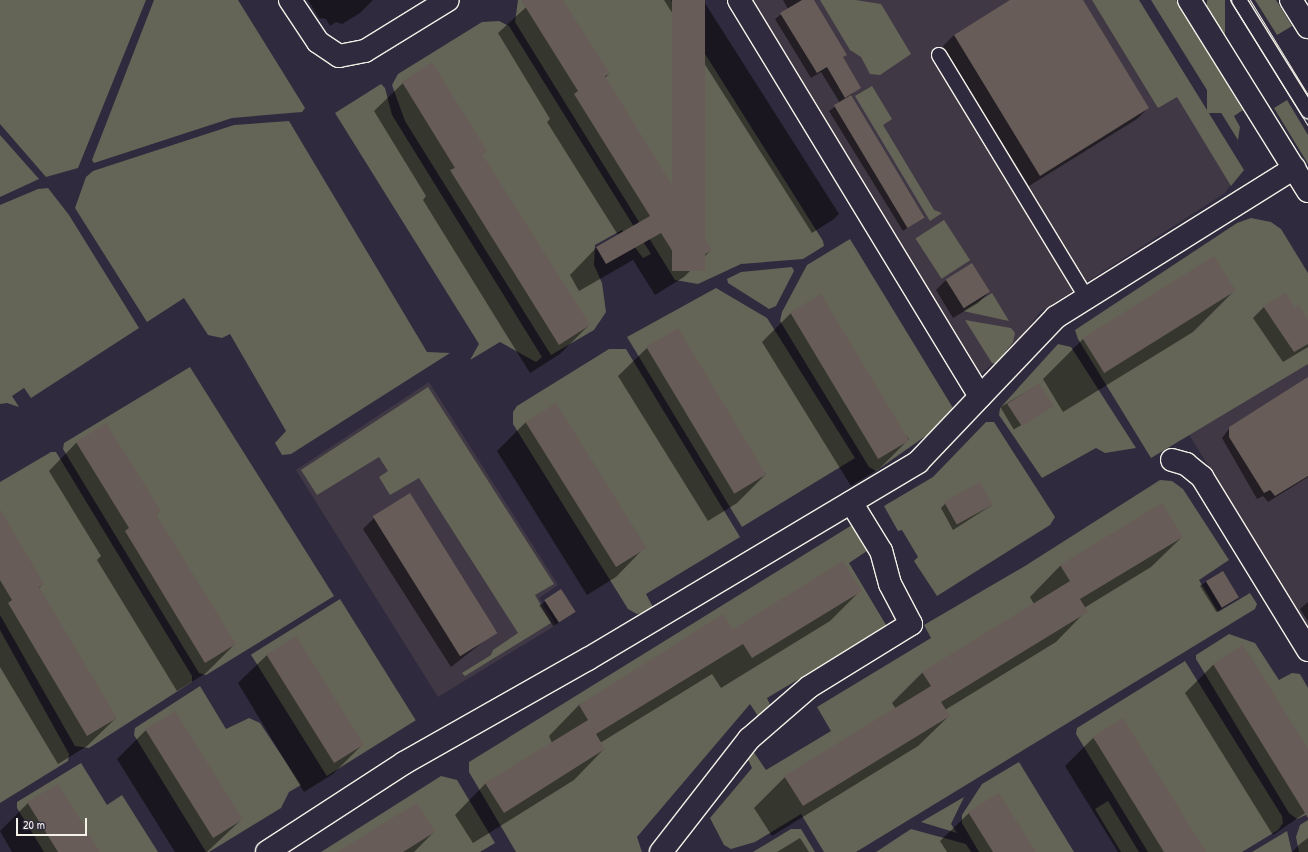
<!DOCTYPE html>
<style>
body{margin:0}
#map{position:relative;width:1308px;height:852px;overflow:hidden;background:#2f2a3d;font-family:"Patrick Hand",sans-serif}
div>[style]{position:absolute}
.built>*{inset:0;background:#403945}
.green>*{inset:0;background:#646556;transform-origin:0 0}
.shadow>*{inset:0;background:#0007;transform-origin:0 0}
.building>*{inset:0;background:#685c58;transform-origin:0 0}
.roads{filter:drop-shadow(1px 0 #f4f1e8) drop-shadow(-1px 0 #f4f1e8) drop-shadow(0 1px #f4f1e8) drop-shadow(0 -1px #f4f1e8)}
.service>*{height:14px;margin:-7px;padding:0 7px;transform-origin:7px;border-radius:7px;background:#2f2a3d}
.minor>*{height:22px;margin:-11px;padding:0 11px;transform-origin:11px;border-radius:11px;background:#2f2a3d}
.tertiary>*{height:22px;margin:-11px;padding:0 11px;transform-origin:11px;border-radius:11px;background:#2f2a3d}
.tram>*{height:1px;margin:-0.5px;padding:0 0.5px;transform-origin:0.5px;border-radius:0.5px;background:#f4f1e8}
span{translate:-50% -50%;white-space:nowrap;text-align:center;line-height:1.15;-webkit-text-stroke:4px #2f2a3d;paint-order:stroke}
.scale{position:absolute;left:16px;top:818px;width:71px;height:18px;box-sizing:border-box;border:2px solid #f4f1e8;border-top:0;padding-left:5px;font-size:12px;line-height:14px;white-space:nowrap;color:#f4f1e8;-webkit-text-stroke:3px #2f2a3d;paint-order:stroke}
</style>
<div id="map">
<div class="built">
<div style="clip-path:polygon(749px 0,1136px 0,1240px 170px,1225px 193px,1040px 312px,1019px 339px,981px 374px)"></div>
<div style="clip-path:polygon(1308px 286px,1308px 628px,1153px 376px)"></div>
<div style="clip-path:polygon(429px 382px,558px 585px,539px 598px,556px 625px,438px 697px,296px 470px)"></div>
</div>
<div class="green">
<div style="clip-path:polygon(0 0,146px 0,78px 168px,46px 177px,0 124px)"></div>
<div style="clip-path:polygon(154px 0,238px 0,305px 108px,302px 112px,232px 118px,94px 163px,92px 160px)"></div>
<div style="clip-path:polygon(518px 0,671px 0,823px 241px,824px 246px,803px 259px,741px 264px,698px 284px,675px 280px,515px 22px)"></div>
<div style="clip-path:polygon(820px 0,855px 0,881px 4px,911px 54px,880px 75px,870px 74px,861px 57px,850px 50px)"></div>
<div style="clip-path:polygon(1092px 0,1139px 0,1244px 170px,1231px 186px,1177px 97px,1158px 108px)"></div>
<div style="clip-path:polygon(1151px 0,1176px 0,1243px 110px,1234px 116px,1240px 127px,1238px 140px)"></div>
<div style="left:1207px;top:0;width:18px;height:113px"></div>
<div style="clip-path:polygon(1255px 0,1276px 0,1292px 26px,1277px 35px)"></div>
<div style="clip-path:polygon(499px 21px,509px 26px,651px 254px,643px 258px,622px 230px,595px 245px,594px 265px,602px 283px,606px 312px,594px 330px,551px 355px,405px 121px,392px 85px,398px 74px,482px 22px)"></div>
<div style="clip-path:polygon(381px 84px,385px 88px,392px 115px,542px 357px,536px 362px,500px 342px,470px 360px,479px 344px,335px 113px)"></div>
<div style="clip-path:polygon(872px 86px,892px 119px,883px 125px,934px 210px,942px 213px,930px 221px,855px 96px)"></div>
<div style="clip-path:polygon(1287px 100px,1308px 135px,1308px 164px,1274px 108px)"></div>
<div style="clip-path:polygon(289px 121px,427px 352px,450px 353px,291px 454px,282px 455px,275px 443px,286px 431px,230px 334px,222px 338px,208px 335px,184px 298px,147px 322px,75px 208px,86px 177px,93px 171px,234px 125px)"></div>
<div style="clip-path:polygon(0 135px,39px 179px,0 197px)"></div>
<div style="clip-path:polygon(48px 188px,69px 215px,139px 328px,31px 398px,24px 388px,12px 396px,19px 407px,7px 403px,0 404px,0 205px,38px 189px)"></div>
<div style="clip-path:polygon(1251px 218px,1271px 222px,1281px 229px,1308px 273px,1308px 364px,1151px 458px,1078px 339px,1075px 330px,1237px 223px)"></div>
<div style="left:944px;top:220px;width:48px;height:34px;rotate:57deg"></div>
<div style="clip-path:polygon(850px 239px,953px 408px,937px 428px,876px 471px,869px 467px,780px 321px,782px 312px,807px 265px)"></div>
<div style="clip-path:polygon(792px 267px,794px 271px,776px 306px,769px 309px,728px 283px,727px 279px,741px 272px)"></div>
<div style="clip-path:polygon(716px 288px,767px 318px,855px 458px,742px 527px,627px 337px)"></div>
<div style="clip-path:polygon(992px 293px,1009px 321px,963px 311px)"></div>
<div style="clip-path:polygon(965px 320px,1011px 328px,1015px 333px,1013px 342px,996px 364px,992px 363px)"></div>
<div style="clip-path:polygon(1058px 344px,1071px 347px,1136px 448px,1105px 453px,1096px 448px,1042px 478px,999px 415px,1000px 408px)"></div>
<div style="clip-path:polygon(609px 349px,626px 349px,740px 537px,646px 594px,654px 609px,650px 612px,637px 614px,628px 609px,513px 424px,513px 412px,517px 406px)"></div>
<div style="clip-path:polygon(190px 367px,334px 596px,206px 675px,199px 673px,63px 449px,64px 443px)"></div>
<div style="clip-path:polygon(428px 387px,554px 584px,535px 595px,551px 623px,465px 676px,462px 673px,491px 655px,493px 650px,518px 633px,419px 478px,390px 495px,379px 477px,388px 471px,379px 457px,317px 495px,301px 470px)"></div>
<div style="clip-path:polygon(986px 422px,994px 422px,1055px 517px,1050px 525px,937px 596px,914px 561px,918px 557px,902px 530px,898px 531px,884px 506px,933px 477px)"></div>
<div style="clip-path:polygon(51px 452px,56px 452px,192px 676px,192px 682px,89px 748px,75px 746px,0 615px,0 482px)"></div>
<div style="clip-path:polygon(1160px 480px,1172px 481px,1183px 489px,1229px 560px,1199px 580px,1218px 612px,1250px 593px,1257px 604px,1255px 609px,856px 852px,824px 852px,801px 814px,755px 842px,731px 849px,724px 845px,710px 818px,752px 768px,745px 753px,751px 748px,766px 770px,831px 731px,817px 707px,931px 638px,924px 625px,1025px 566px)"></div>
<div style="clip-path:polygon(852px 525px,859px 528px,870px 549px,849px 563px,889px 630px,873px 635px,767px 698px,772px 709px,760px 719px,750px 704px,637px 837px,642px 852px,516px 852px,469px 772px,469px 762px)"></div>
<div style="left:340px;top:599px;width:143px;height:105px;rotate:58deg"></div>
<div style="clip-path:polygon(0 630px,69px 754px,68px 761px,0 803px)"></div>
<div style="clip-path:polygon(1229px 634px,1255px 643px,1279px 680px,1292px 673px,1300px 674px,1308px 688px,1308px 814px,1297px 819px,1289px 813px,1196px 659px,1196px 655px)"></div>
<div style="clip-path:polygon(1185px 661px,1282px 816px,1283px 823px,1278px 830px,1242px 852px,1148px 852px,1076px 734px,1077px 728px)"></div>
<div style="clip-path:polygon(200px 686px,226px 729px,249px 718px,260px 723px,301px 785px,289px 792px,281px 808px,209px 852px,206px 852px,134px 735px,135px 728px)"></div>
<div style="clip-path:polygon(1019px 762px,1074px 852px,979px 852px,962px 823px,962px 815px,982px 784px)"></div>
<div style="clip-path:polygon(81px 763px,107px 805px,122px 795px,158px 852px,44px 852px,17px 808px,17px 802px)"></div>
<div style="clip-path:polygon(441px 776px,457px 780px,495px 843px,480px 852px,321px 852px)"></div>
<div style="clip-path:polygon(964px 797px,951px 824px,957px 833px,921px 822px)"></div>
<div style="clip-path:polygon(1108px 801px,1139px 852px,1121px 852px,1095px 809px)"></div>
<div style="clip-path:polygon(1308px 820px,1308px 852px,1299px 852px,1296px 837px,1300px 825px)"></div>
<div style="clip-path:polygon(791px 829px,801px 829px,815px 852px,753px 852px)"></div>
<div style="clip-path:polygon(911px 829px,966px 844px,971px 852px,876px 852px)"></div>
<div style="clip-path:polygon(1287px 831px,1292px 852px,1252px 852px)"></div>
</div>
<div class="shadow">
<div style="clip-path:polygon(308px 0,373px 0,360px 13px,342px 24px,336px 22px,330px 26px,326px 19px,319px 18px)"></div>
<div style="clip-path:polygon(534px 0,562px 0,609px 74px,605px 78px,711px 250px,684px 277px,655px 295px,633px 260px,579px 291px,570px 275px,597px 247px,618px 235px,547px 122px,550px 119px,498px 33px)"></div>
<div style="clip-path:polygon(664px 0,703px 0,839px 214px,834px 219px,812px 233px)"></div>
<div style="clip-path:polygon(783px 0,813px 0,846px 54px,842px 58px,860px 87px,850px 96px,924px 216px,903px 231px,829px 111px,840px 103px,821px 72px,811px 78px,775px 19px,788px 9px)"></div>
<div style="clip-path:polygon(1012px 0,1082px 0,1148px 108px,1137px 119px,1029px 186px,943px 46px,954px 35px)"></div>
<div style="clip-path:polygon(403px 83px,485px 151px,481px 155px,589px 325px,560px 354px,530px 373px,423px 200px,426px 196px,374px 111px)"></div>
<div style="clip-path:polygon(947px 279px,989px 292px,978px 303px,953px 318px,936px 290px)"></div>
<div style="clip-path:polygon(1234px 291px,1193px 332px,1063px 412px,1043px 379px,1084px 338px)"></div>
<div style="clip-path:polygon(1264px 307px,1294px 309px,1308px 322px,1308px 347px,1283px 362px,1253px 318px)"></div>
<div style="clip-path:polygon(791px 313px,909px 439px,880px 468px,851px 486px,762px 342px)"></div>
<div style="clip-path:polygon(647px 348px,766px 474px,737px 503px,708px 521px,618px 376px)"></div>
<div style="clip-path:polygon(1302px 382px,1308px 383px,1308px 477px,1268px 502px,1263px 496px,1257px 499px,1222px 438px,1232px 425px)"></div>
<div style="left:1039px;top:384px;width:26px;height:45px;rotate:59deg"></div>
<div style="clip-path:polygon(526px 422px,644px 548px,616px 577px,587px 595px,497px 451px)"></div>
<div style="clip-path:polygon(77px 442px,160px 511px,155px 515px,235px 644px,206px 673px,177px 691px,97px 560px,101px 556px,49px 471px)"></div>
<div style="clip-path:polygon(946px 503px,992px 505px,953px 530px,941px 508px)"></div>
<div style="clip-path:polygon(1162px 504px,1182px 537px,1151px 567px,1084px 608px,1086px 611px,1056px 642px,945px 710px,949px 716px,918px 746px,772px 836px,754px 808px,785px 777px,896px 709px,892px 703px,922px 673px,1034px 604px,1030px 597px,1060px 566px)"></div>
<div style="clip-path:polygon(0 511px,43px 584px,39px 588px,116px 718px,87px 746px,58px 764px,0 667px)"></div>
<div style="clip-path:polygon(374px 518px,497px 631px,451px 667px,363px 529px)"></div>
<div style="left:1222px;top:572px;width:31px;height:26px;rotate:58deg"></div>
<div style="clip-path:polygon(861px 590px,830px 621px,721px 688px,712px 674px,600px 743px,604px 749px,574px 780px,473px 843px,455px 815px,485px 784px,552px 743px,549px 736px,579px 705px,733px 630px)"></div>
<div style="left:561px;top:591px;width:25px;height:26px;rotate:56deg"></div>
<div style="clip-path:polygon(1308px 602px,1308px 621px,1300px 609px)"></div>
<div style="clip-path:polygon(1243px 646px,1308px 751px,1308px 811px,1273px 835px,1185px 693px,1213px 665px)"></div>
<div style="clip-path:polygon(267px 655px,362px 745px,333px 774px,304px 792px,238px 683px)"></div>
<div style="clip-path:polygon(146px 730px,241px 820px,207px 852px,175px 852px,117px 759px)"></div>
<div style="clip-path:polygon(1093px 738px,1204px 852px,1118px 852px,1065px 766px)"></div>
<div style="clip-path:polygon(28px 803px,99px 852px,12px 852px,0 831px)"></div>
<div style="clip-path:polygon(969px 813px,1035px 852px,947px 852px,940px 841px)"></div>
<div style="clip-path:polygon(434px 832px,414px 852px,339px 852px)"></div>
<div style="clip-path:polygon(800px 838px,809px 852px,777px 852px)"></div>
<div style="clip-path:polygon(1308px 838px,1308px 852px,1292px 852px,1301px 843px)"></div>
</div>
<div class="building">
<div style="clip-path:polygon(521px 0,563px 0,610px 74px,605px 76px,712px 250px,683px 268px,661px 233px,606px 264px,596px 247px,650px 216px,574px 94px,578px 91px)"></div>
<div style="left:672px;top:0;width:33px;height:271px"></div>
<div style="clip-path:polygon(802px 0,814px 0,847px 55px,843px 57px,861px 88px,845px 98px,827px 67px,817px 73px,780px 13px)"></div>
<div style="clip-path:polygon(1010px 0,1083px 0,1149px 108px,1040px 176px,954px 35px)"></div>
<div style="clip-path:polygon(432px 62px,487px 151px,482px 154px,590px 325px,559px 345px,450px 170px,455px 168px,402px 82px)"></div>
<div style="left:851px;top:95px;width:143px;height:20px;rotate:59deg"></div>
<div style="left:1214px;top:256px;width:41px;height:155px;rotate:58deg"></div>
<div style="left:972px;top:263px;width:34px;height:31px;rotate:58deg"></div>
<div style="clip-path:polygon(1286px 293px,1295px 308px,1299px 305px,1308px 320px,1308px 344px,1294px 352px,1263px 306px)"></div>
<div style="left:821px;top:294px;width:171px;height:36px;rotate:59deg"></div>
<div style="left:678px;top:328px;width:171px;height:37px;rotate:59deg"></div>
<div style="clip-path:polygon(1308px 377px,1308px 476px,1275px 496px,1270px 490px,1264px 493px,1229px 437px,1229px 427px)"></div>
<div style="left:1039px;top:383px;width:27px;height:38px;rotate:57deg"></div>
<div style="left:556px;top:403px;width:171px;height:36px;rotate:58deg"></div>
<div style="clip-path:polygon(106px 423px,161px 511px,156px 514px,236px 644px,205px 663px,125px 531px,129px 528px,76px 442px)"></div>
<div style="left:980px;top:482px;width:26px;height:41px;rotate:61deg"></div>
<div style="left:410px;top:493px;width:165px;height:44px;rotate:58deg"></div>
<div style="clip-path:polygon(1162px 503px,1183px 537px,1080px 599px,1088px 612px,941px 702px,950px 716px,803px 806px,784px 776px,931px 686px,922px 672px,1070px 581px,1060px 565px)"></div>
<div style="clip-path:polygon(0 509px,44px 584px,39px 587px,117px 718px,87px 736px,8px 603px,12px 600px,0 580px)"></div>
<div style="clip-path:polygon(843px 561px,862px 591px,752px 658px,743px 644px,596px 734px,605px 749px,504px 813px,485px 783px,588px 720px,579px 705px,723px 614px,733px 629px)"></div>
<div style="left:1223px;top:571px;width:31px;height:20px;rotate:59deg"></div>
<div style="left:561px;top:589px;width:27px;height:20px;rotate:57deg"></div>
<div style="left:296px;top:636px;width:128px;height:35px;rotate:58deg"></div>
<div style="clip-path:polygon(1243px 645px,1308px 749px,1308px 818px,1213px 664px)"></div>
<div style="left:175px;top:711px;width:128px;height:35px;rotate:58deg"></div>
<div style="clip-path:polygon(1123px 718px,1206px 852px,1164px 852px,1093px 737px)"></div>
<div style="clip-path:polygon(58px 784px,100px 852px,58px 852px,27px 802px)"></div>
<div style="clip-path:polygon(999px 793px,1036px 852px,993px 852px,968px 812px)"></div>
<div style="clip-path:polygon(417px 803px,435px 832px,403px 852px,337px 852px)"></div>
</div>
<div class="roads">
<div class="service">
<div style="left:1239px;top:0;width:131px;rotate:58.1deg"></div>
<div style="left:939px;top:55px;width:283px;rotate:58.7deg"></div>
</div>
<div class="minor">
<div style="left:290px;top:0;width:50px;rotate:56.3deg"></div>
<div style="left:318px;top:42px;width:25px;rotate:34deg"></div>
<div style="left:339px;top:56px;width:26px;rotate:-11deg"></div>
<div style="left:365px;top:51px;width:97px;rotate:-31.6deg"></div>
<div style="left:739px;top:0;width:464px;rotate:58.7deg"></div>
<div style="left:1172px;top:460px;width:15px;rotate:16deg"></div>
<div style="left:1186px;top:464px;width:21px;rotate:39deg"></div>
<div style="left:1202px;top:477px;width:203px;rotate:58.5deg"></div>
<div style="left:267px;top:852px;width:163px;rotate:-33deg"></div>
<div style="left:404px;top:763px;width:211px;rotate:-29.5deg"></div>
<div style="left:588px;top:659px;width:384px;rotate:-30.8deg"></div>
<div style="left:918px;top:462px;width:200px;rotate:-46.4deg"></div>
<div style="left:1056px;top:317px;width:281px;rotate:-32deg"></div>
<div style="left:661px;top:852px;width:143px;rotate:-52.1deg"></div>
<div style="left:749px;top:739px;width:79px;rotate:-40.9deg"></div>
<div style="left:809px;top:687px;width:120px;rotate:-31.7deg"></div>
<div style="left:911px;top:624px;width:45px;rotate:-117.7deg"></div>
<div style="left:890px;top:584px;width:34px;rotate:-105deg"></div>
<div style="left:881px;top:551px;width:57px;rotate:-121.5deg"></div>
</div>
<div class="tertiary">
<div style="left:1189px;top:0;width:225px;rotate:58.1deg"></div>
<div style="left:1291px;top:0;width:32px;rotate:58deg"></div>
</div>
</div>
<div class="tram">
<div style="left:1230px;top:0;width:148px;rotate:58.2deg"></div>
<div style="left:1250px;top:0;width:111px;rotate:58.6deg"></div>
</div>
<div class="scale">20 m</div>
</div>
